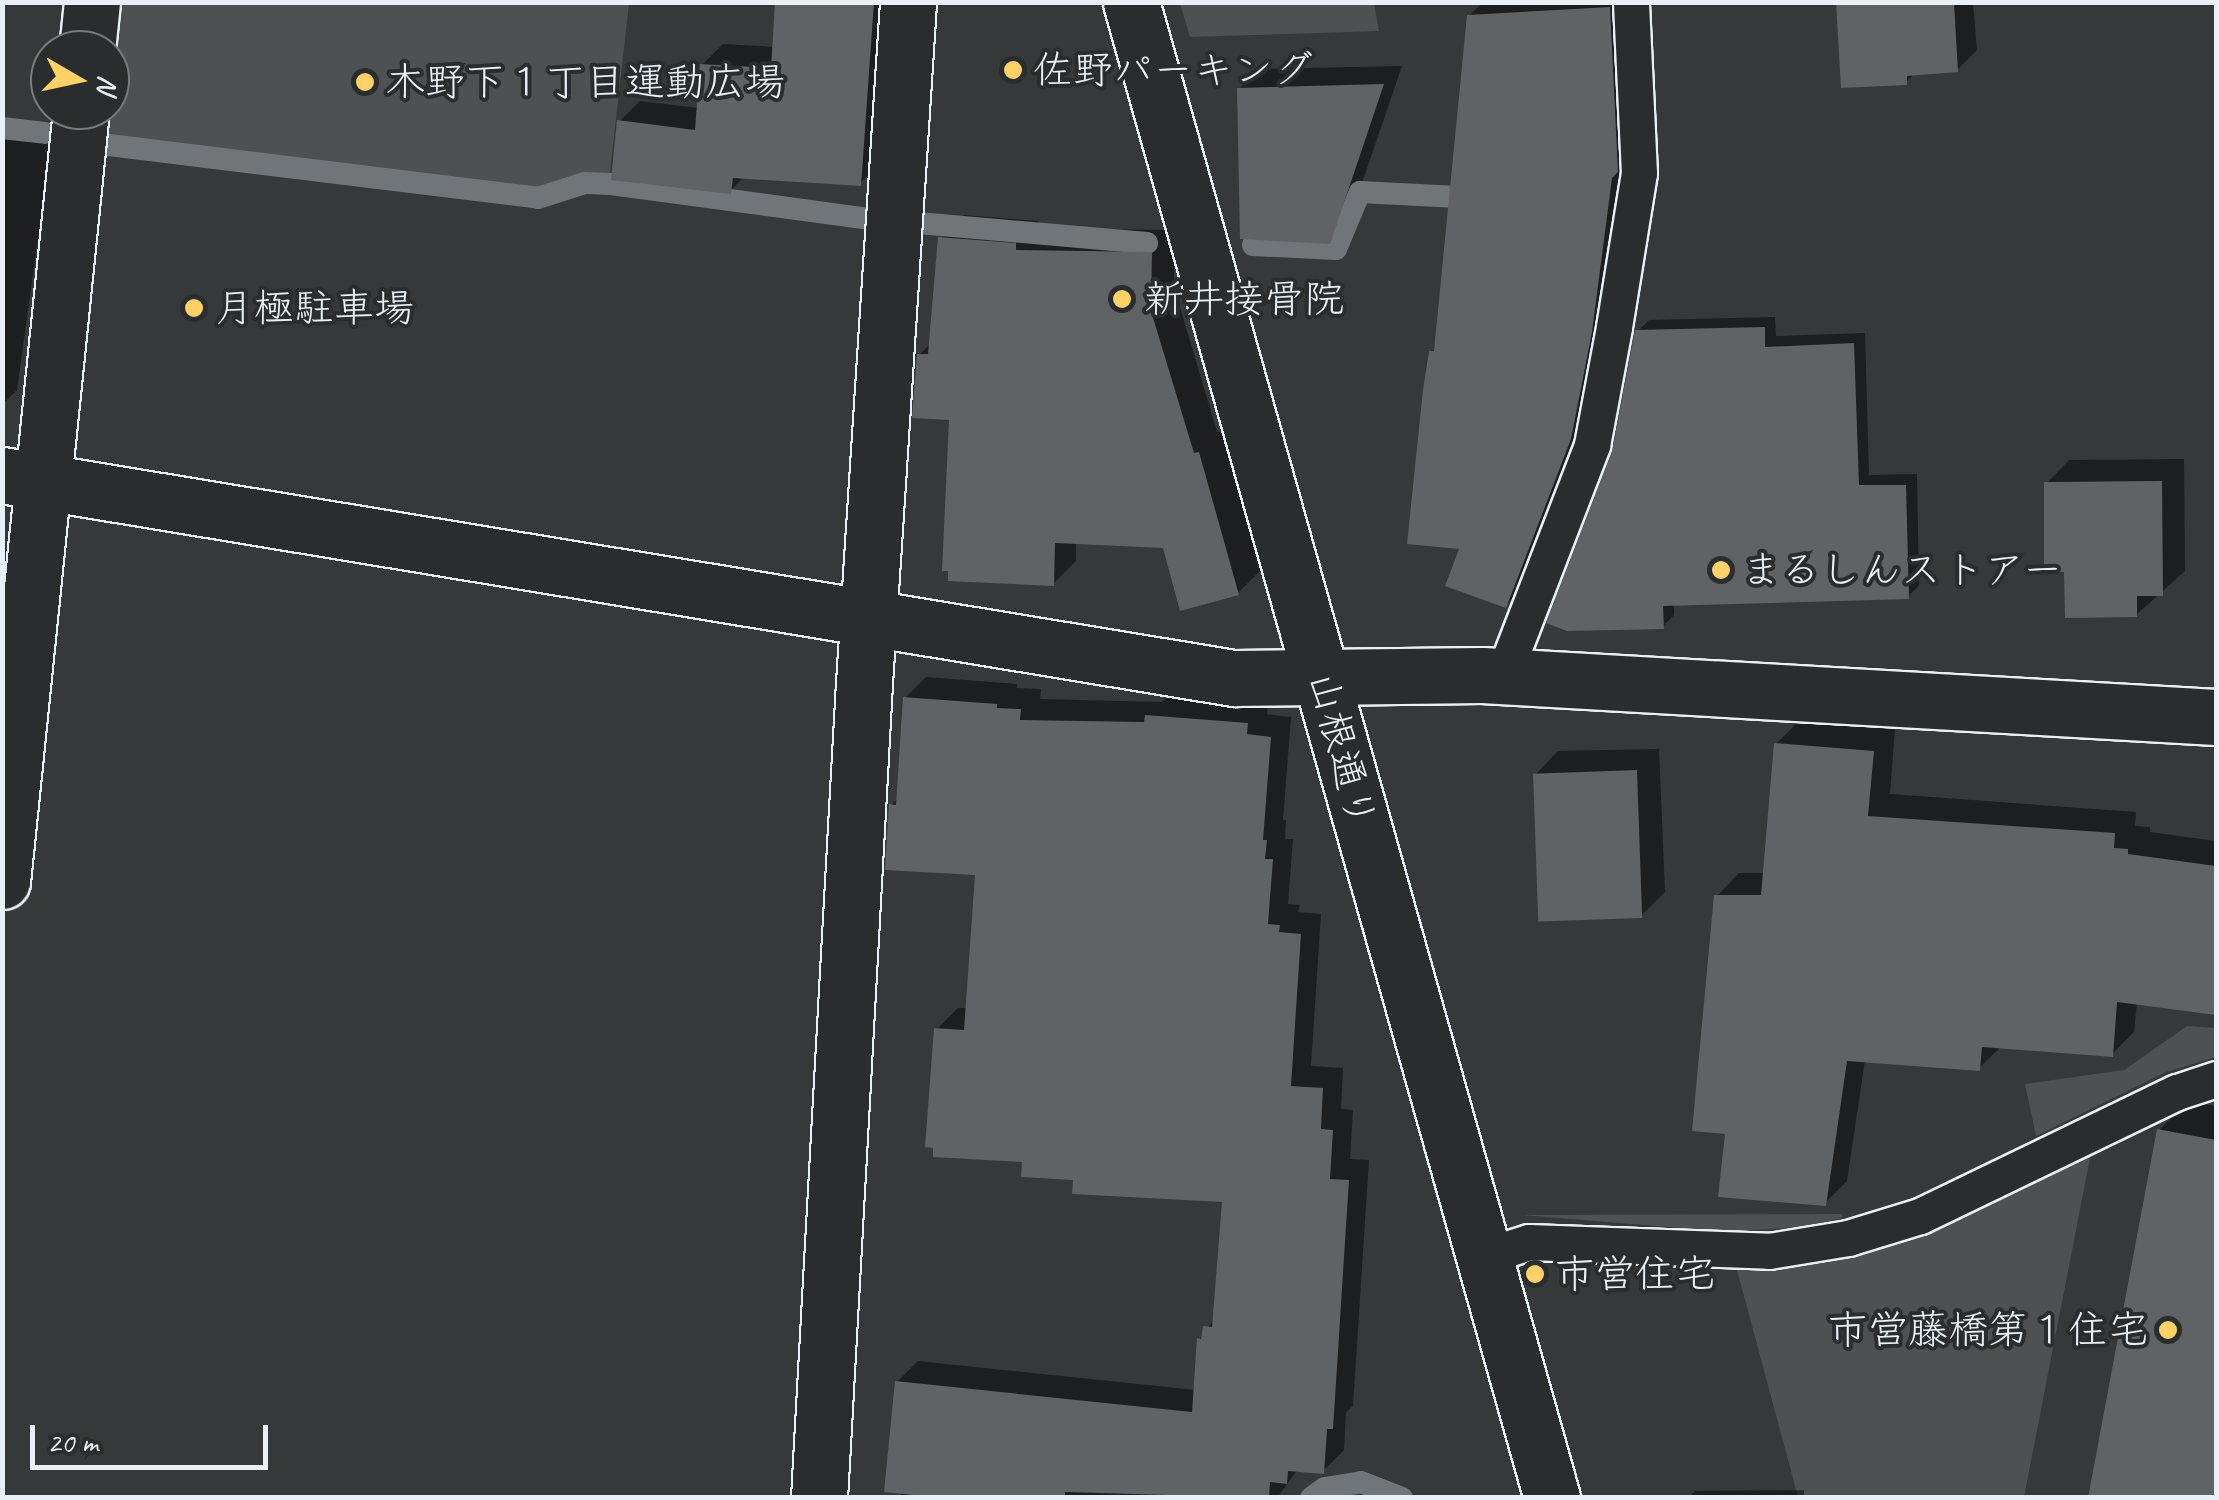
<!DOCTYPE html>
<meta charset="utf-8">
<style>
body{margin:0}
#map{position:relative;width:2219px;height:1500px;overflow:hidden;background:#35393a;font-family:Caveat,"Klee One",sans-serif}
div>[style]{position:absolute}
.green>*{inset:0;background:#4d5152}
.shadow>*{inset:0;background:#0007}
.stream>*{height:22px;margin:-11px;padding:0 11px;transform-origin:11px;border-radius:11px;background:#707579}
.building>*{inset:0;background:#5f6365;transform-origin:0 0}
.roads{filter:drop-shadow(2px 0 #e8f1f8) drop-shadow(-2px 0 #e8f1f8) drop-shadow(0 2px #e8f1f8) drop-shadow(0 -2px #e8f1f8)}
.service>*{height:35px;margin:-17.5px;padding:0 17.5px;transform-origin:17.5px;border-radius:17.5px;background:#2a2d2e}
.minor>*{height:55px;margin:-27.5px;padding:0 27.5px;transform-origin:27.5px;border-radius:27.5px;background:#2a2d2e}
.tertiary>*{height:55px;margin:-27.5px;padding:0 27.5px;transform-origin:27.5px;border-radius:27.5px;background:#2a2d2e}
.dots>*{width:28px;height:28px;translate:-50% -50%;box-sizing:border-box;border:5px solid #2a2d2e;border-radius:50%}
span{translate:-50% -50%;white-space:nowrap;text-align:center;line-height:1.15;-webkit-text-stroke:8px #2a2d2e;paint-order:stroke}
.poi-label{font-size:40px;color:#e8f1f8}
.left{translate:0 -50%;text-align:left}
.right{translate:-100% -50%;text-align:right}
.street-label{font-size:40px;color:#e8f1f8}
.frame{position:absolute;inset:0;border:5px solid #e8f1f8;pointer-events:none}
.north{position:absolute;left:30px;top:30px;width:100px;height:100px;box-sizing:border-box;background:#2a2d2e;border:2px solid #767b7f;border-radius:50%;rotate:99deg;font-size:28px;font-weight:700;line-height:40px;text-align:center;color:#e8f1f8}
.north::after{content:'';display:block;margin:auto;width:35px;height:45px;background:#ffd166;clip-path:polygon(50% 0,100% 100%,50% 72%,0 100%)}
.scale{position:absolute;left:30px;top:1425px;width:238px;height:45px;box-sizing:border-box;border:5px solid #e8f1f8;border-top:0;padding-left:12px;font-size:30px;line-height:35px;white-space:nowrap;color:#e8f1f8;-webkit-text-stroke:8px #2a2d2e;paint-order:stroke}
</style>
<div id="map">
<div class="green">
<div style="clip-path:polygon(115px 3px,629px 3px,609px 181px,585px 180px,540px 194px,102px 138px,104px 110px,110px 110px)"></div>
<div style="clip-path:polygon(1180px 3px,1374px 3px,1379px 31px,1190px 37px)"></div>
<div style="clip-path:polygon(2187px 1026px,2216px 1028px,2216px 1057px,2166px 1072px,2036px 1136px,2025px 1084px,2124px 1070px)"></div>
<div style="clip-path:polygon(2091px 1153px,2024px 1497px,1798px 1497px,1737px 1270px,1768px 1267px,1978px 1207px)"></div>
<div style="clip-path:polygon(1842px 1214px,1842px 1218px,1800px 1227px,1731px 1232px,1522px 1215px)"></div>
</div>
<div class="shadow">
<div style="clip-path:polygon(778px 2px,892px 2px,881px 163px,860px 183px,745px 176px,730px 191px,620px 121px,640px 101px,699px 108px,702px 65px,723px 44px,775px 47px)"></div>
<div style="clip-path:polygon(1483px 2px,1632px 2px,1638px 148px,1592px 415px,1527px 584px,1506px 605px,1463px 546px,1432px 352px,1437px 346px,1469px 16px)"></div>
<div style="clip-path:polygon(1839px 2px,1973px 2px,1977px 50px,1957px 70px,1915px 73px,1906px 82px)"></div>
<div style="clip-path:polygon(1402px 66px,1349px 221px,1329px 241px,1239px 89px,1259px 69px)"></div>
<div style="clip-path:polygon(2px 123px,53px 129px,17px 390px,2px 405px)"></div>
<div style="clip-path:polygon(964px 215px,1038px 221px,1038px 228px,1174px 230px,1174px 287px,1217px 432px,1222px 431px,1261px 570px,1238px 593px,1165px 545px,1076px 542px,1076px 561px,1053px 584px,952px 418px,919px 355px,932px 342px,941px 238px)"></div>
<div style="clip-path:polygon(1775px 317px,1776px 336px,1865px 333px,1869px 475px,1917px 474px,1919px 585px,1908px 597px,1674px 603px,1674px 615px,1663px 626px,1614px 453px,1637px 332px,1649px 320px)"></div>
<div style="clip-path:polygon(2184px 459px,2185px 571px,2136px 615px,2067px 569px,2047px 483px,2069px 460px)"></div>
<div style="clip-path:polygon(926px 677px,1017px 684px,1017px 688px,1041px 689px,1040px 699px,1162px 702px,1169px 695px,1268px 702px,1267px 714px,1291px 717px,1283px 820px,1286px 820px,1285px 839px,1293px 839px,1288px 904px,1300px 905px,1298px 912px,1321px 914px,1311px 1066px,1343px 1068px,1341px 1109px,1353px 1110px,1350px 1159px,1369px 1160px,1353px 1406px,1346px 1412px,1344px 1450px,1323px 1471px,1298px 1469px,1277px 1498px,901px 1498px,897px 1382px,918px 1361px,1196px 1390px,1199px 1340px,1215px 1318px,1225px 1200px,1024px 1159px,937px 1029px,958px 1008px,968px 1008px,978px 873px,891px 805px,899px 798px,905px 698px)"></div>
<div style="clip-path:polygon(1799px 721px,1895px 729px,1890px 794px,2136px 812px,2135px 826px,2150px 827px,2150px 832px,2216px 841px,2216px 1012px,2137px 1002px,2134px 1032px,2112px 1054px,2002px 1046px,1979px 1068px,1865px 1060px,1847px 1181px,1825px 1203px,1728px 1132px,1717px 896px,1739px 873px,1765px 873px,1776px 744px)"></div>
<div style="clip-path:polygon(1659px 749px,1665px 892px,1642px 915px,1536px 774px,1558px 751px)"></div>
<div style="clip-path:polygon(2188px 1101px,2216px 1106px,2216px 1498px,2090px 1498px,2159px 1130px)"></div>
<div style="clip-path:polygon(1804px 1490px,1804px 1498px,1688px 1498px,1695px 1491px)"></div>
</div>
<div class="stream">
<div style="left:2px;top:128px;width:43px;rotate:6.6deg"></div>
<div style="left:109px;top:145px;width:432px;rotate:7deg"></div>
<div style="left:538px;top:198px;width:49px;rotate:-17.7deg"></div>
<div style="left:585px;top:183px;width:26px;rotate:2deg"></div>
<div style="left:611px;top:184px;width:260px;rotate:7.7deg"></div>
<div style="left:918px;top:223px;width:230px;rotate:5deg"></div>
<div style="left:1253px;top:245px;width:83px;rotate:2.8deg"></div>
<div style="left:1336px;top:249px;width:62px;rotate:-67.2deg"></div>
<div style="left:1360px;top:192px;width:118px;rotate:2.9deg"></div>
<div style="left:1311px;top:1498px;width:17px;rotate:-36deg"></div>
<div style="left:1325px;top:1488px;width:36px;rotate:-9deg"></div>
<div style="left:1361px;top:1482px;width:44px;rotate:21.3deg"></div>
</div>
<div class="building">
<div style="clip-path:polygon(775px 2px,874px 2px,861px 186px,733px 178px,731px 194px,611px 180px,617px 120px,695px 130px,700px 64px,771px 68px)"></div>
<div style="clip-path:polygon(1836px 2px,1954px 2px,1958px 72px,1907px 76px,1907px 85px,1841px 88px)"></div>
<div style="clip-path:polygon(1610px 7px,1618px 172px,1612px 178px,1592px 332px,1571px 439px,1506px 608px,1445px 586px,1459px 549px,1407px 544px,1423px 390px,1429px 351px,1434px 351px,1467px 15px)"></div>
<div style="clip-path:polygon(1384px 84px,1330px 244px,1240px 239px,1237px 88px)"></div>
<div style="clip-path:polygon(938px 237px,1016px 243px,1016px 250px,1152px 252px,1151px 311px,1194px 453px,1199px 452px,1239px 595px,1180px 611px,1163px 548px,1055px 543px,1054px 586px,948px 581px,948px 571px,942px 571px,949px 420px,912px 418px,917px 354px,928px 354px)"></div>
<div style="clip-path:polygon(1765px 327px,1765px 347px,1854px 343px,1859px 485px,1906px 485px,1909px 599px,1663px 606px,1664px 629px,1567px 631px,1546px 623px,1612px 452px,1635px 330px)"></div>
<div style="clip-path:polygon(2162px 481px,2163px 596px,2137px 596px,2137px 617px,2065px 618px,2064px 572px,2044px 572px,2044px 482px)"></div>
<div style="clip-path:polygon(903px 697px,997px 704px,997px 708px,1021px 709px,1020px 720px,1144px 722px,1145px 715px,1248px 723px,1247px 734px,1271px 737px,1263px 840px,1267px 840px,1265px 859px,1273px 859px,1268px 924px,1280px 925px,1279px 932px,1301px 934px,1291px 1086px,1323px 1088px,1321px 1129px,1333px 1130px,1330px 1179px,1349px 1180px,1333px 1429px,1327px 1429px,1324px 1474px,1288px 1471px,1287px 1484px,1270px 1482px,1269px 1498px,1065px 1492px,1065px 1498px,943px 1498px,884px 1492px,895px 1381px,1192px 1412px,1197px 1338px,1201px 1339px,1203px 1326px,1212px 1327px,1222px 1202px,1072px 1194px,1073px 1180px,1021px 1177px,1022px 1162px,933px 1157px,933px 1148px,925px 1147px,934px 1028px,964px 1030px,975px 875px,885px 870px,889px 804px,896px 805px)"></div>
<div style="clip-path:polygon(1774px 743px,1874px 751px,1868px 816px,2115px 833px,2114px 848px,2128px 849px,2128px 854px,2216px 866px,2216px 1015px,2117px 1002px,2113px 1057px,1982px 1047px,1980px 1071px,1847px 1061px,1826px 1206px,1718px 1197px,1725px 1134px,1692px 1131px,1714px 895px,1761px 895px)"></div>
<div style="left:1637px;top:770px;width:148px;height:104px;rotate:88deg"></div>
<div style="clip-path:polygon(2157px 1129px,2216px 1140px,2216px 1498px,2088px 1498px)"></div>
</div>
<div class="roads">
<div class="service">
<div style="left:1503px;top:676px;width:248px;rotate:-68.9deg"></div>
<div style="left:1592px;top:445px;width:120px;rotate:-79.4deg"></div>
<div style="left:1614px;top:327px;width:156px;rotate:-80.8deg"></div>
<div style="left:1639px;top:173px;width:171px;rotate:-92.7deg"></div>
<div style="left:1485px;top:1256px;width:46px;rotate:-17.7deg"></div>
<div style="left:1529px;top:1242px;width:240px;rotate:2.1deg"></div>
<div style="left:1769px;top:1251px;width:80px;rotate:-9.3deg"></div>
<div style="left:1848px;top:1238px;width:75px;rotate:-17deg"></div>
<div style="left:1920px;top:1216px;width:285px;rotate:-25.8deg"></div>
<div style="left:2177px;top:1092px;width:41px;rotate:-18.4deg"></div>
</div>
<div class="minor">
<div style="left:87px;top:50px;width:48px;rotate:-84.1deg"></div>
<div style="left:2px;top:475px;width:1249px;rotate:9.36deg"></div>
<div style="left:1234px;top:678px;width:248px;rotate:-0.7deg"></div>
<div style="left:1482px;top:675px;width:735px;rotate:3.27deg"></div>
<div style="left:2px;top:881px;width:775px;rotate:-84.15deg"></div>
<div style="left:819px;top:1498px;width:816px;rotate:-86.84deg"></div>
<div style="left:864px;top:683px;width:682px;rotate:-86.3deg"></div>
</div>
<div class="tertiary">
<div style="left:1131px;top:2px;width:1554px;rotate:74.28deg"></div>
</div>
</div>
<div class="dots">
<div style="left:1013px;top:70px;background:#ffd166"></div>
<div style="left:365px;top:82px;background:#ffd166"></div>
<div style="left:1122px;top:299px;background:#ffd166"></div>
<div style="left:194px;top:308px;background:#ffd166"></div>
<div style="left:1721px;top:570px;background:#ffd166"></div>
<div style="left:1535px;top:1274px;background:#ffd166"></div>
<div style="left:2168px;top:1330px;background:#ffd166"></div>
</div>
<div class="poi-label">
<span class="left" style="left:1033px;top:70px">佐野パーキング</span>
<span class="left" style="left:385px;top:82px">木野下１丁目運動広場</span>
<span class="left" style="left:1144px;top:299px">新井接骨院</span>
<span class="left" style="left:214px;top:308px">月極駐車場</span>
<span class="left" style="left:1741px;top:570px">まるしんストアー</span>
<span class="left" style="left:1555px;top:1274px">市営住宅</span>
<span class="right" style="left:2148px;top:1330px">市営藤橋第１住宅</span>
</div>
<div class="street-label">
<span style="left:1342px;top:750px;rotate:75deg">山根通り</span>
</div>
<div class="frame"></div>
<div class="north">N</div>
<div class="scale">20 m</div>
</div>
